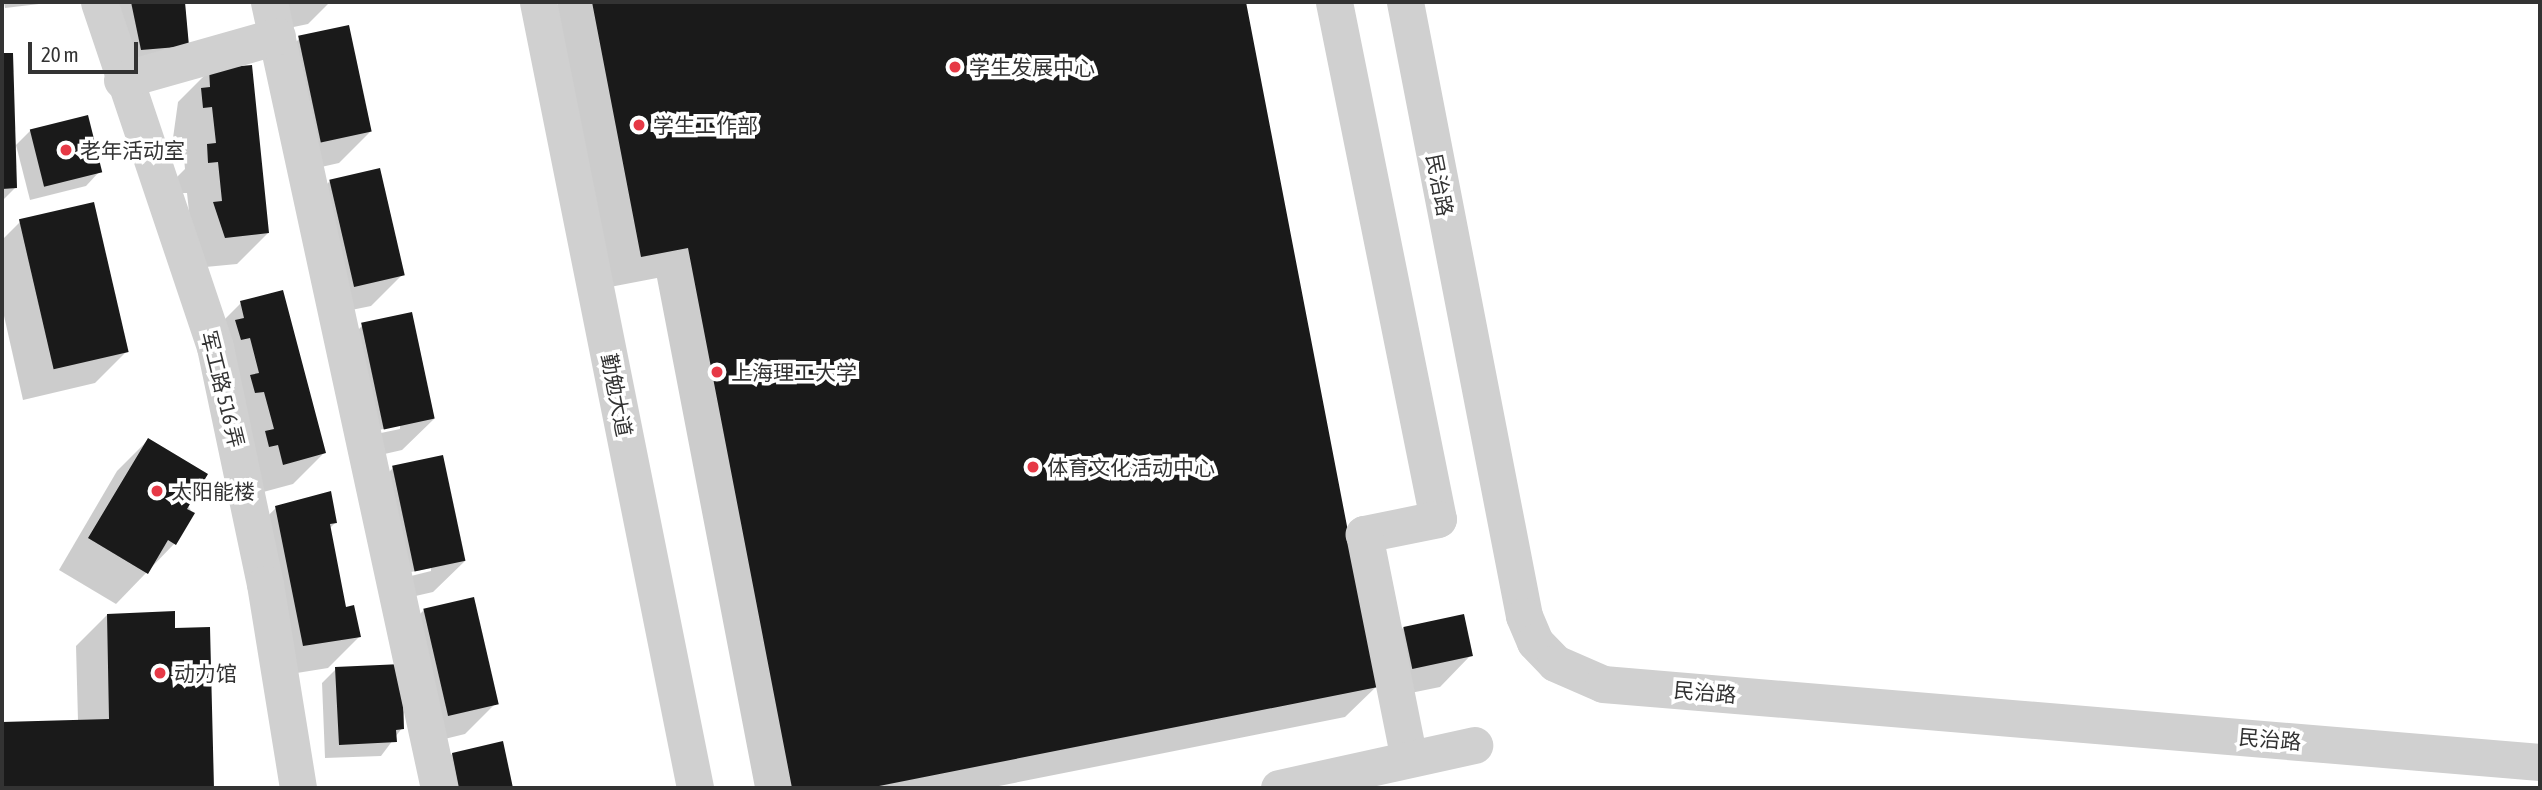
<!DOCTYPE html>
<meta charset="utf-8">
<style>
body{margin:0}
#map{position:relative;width:2542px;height:790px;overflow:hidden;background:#fff;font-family:"Asap Condensed","Noto Sans SC",sans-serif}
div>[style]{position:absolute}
.shadow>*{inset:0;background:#0003}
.building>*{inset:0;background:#1a1a1a;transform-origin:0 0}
.minor>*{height:37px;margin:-18.5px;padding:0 18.5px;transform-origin:18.5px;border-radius:18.5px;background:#d0d0d0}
.dots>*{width:19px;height:19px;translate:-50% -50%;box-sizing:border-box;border:4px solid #fff;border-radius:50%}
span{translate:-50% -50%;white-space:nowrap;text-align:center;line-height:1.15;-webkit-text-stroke:7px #fff;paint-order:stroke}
.poi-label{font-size:21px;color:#333}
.left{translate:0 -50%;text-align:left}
.street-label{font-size:21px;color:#333}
.frame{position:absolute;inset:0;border:4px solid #333;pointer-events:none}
.scale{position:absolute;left:28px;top:42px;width:110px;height:32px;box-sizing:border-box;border:4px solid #333;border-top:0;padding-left:9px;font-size:21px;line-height:24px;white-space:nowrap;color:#333;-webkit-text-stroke:5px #fff;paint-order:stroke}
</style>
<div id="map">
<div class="shadow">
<div style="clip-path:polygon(4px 2px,56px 2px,5px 8px)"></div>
<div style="clip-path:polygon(98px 2px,183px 2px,187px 46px,103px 67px)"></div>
<div style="clip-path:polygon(253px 2px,330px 2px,308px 24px,260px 34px)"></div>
<div style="clip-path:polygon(560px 2px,1244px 2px,1371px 661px,1403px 628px,1471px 655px,1440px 687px,1381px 699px,1378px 685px,1345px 717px,989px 788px,755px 788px,657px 278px,610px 287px,556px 6px)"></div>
<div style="clip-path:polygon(299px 39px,370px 132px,339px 163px,290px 174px,268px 70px)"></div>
<div style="clip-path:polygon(2px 55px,12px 55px,15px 188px,2px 201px)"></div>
<div style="clip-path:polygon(209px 71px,268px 233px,237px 264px,195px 268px,187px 193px,178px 193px,177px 177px,185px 169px,182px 137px,173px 138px,178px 102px)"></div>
<div style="clip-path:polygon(31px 130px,100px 171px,86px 186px,30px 200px,16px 145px)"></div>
<div style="clip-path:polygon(330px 181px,402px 275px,371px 306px,322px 316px,299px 212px)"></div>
<div style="clip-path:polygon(20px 222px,126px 352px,95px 383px,23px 400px,2px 307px,2px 240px)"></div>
<div style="clip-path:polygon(241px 303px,324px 453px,293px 484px,252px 495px,210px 334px)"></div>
<div style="clip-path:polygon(evenodd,362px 326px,434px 419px,402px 450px,354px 461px,331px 357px,362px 326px,400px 425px,400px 429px,376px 434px,375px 431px,400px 425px)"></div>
<div style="clip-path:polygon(148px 440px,193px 514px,174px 544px,116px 604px,59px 570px,117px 471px)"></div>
<div style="clip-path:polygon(evenodd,393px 468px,465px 561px,433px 592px,385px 603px,362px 499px,393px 468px,431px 568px,431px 571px,407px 577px,406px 573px,431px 568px)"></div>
<div style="clip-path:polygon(276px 508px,336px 522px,329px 529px,345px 609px,359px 637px,328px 668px,272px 677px,244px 539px)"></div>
<div style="clip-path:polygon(424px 610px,496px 703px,465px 734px,416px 746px,403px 684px,402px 728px,381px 756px,325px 758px,322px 683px,336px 669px,399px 666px,393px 641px)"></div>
<div style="clip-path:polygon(107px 615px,174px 630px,209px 629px,212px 788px,2px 788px,2px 723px,78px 721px,76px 646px)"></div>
<div style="clip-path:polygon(501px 743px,511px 788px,422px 788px,452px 754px)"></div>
</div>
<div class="building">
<div style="clip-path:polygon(131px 2px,185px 2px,189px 46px,141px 50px)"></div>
<div style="clip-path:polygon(592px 2px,1246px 2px,1378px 687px,869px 788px,792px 788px,688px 248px,641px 257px)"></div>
<div style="left:349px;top:25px;width:109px;height:52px;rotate:78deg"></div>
<div style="clip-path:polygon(2px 53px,13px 53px,17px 188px,2px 189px)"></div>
<div style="clip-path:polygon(252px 65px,269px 233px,225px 238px,213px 202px,222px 201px,218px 162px,208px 163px,207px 144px,216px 143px,212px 107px,203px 108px,201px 88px,210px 87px,209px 69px)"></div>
<div style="left:88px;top:115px;width:59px;height:60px;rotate:76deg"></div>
<div style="left:380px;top:168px;width:110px;height:52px;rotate:77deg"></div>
<div style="left:94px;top:202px;width:154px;height:77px;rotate:77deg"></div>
<div style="clip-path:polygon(283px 290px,326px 453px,283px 465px,278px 445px,269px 447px,265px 431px,274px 429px,264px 392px,255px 393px,250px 375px,259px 373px,250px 338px,241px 340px,235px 320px,244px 318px,240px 301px)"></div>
<div style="left:412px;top:312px;width:109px;height:52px;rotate:78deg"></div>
<div style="clip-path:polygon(148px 438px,208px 474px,187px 509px,195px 513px,176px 545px,168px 540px,148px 574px,88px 538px)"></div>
<div style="left:443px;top:455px;width:108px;height:52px;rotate:78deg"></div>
<div style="clip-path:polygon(331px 491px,337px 523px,330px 524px,346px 607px,354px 605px,361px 637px,303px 646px,275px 506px)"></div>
<div style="left:474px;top:597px;width:110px;height:52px;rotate:77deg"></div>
<div style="clip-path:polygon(175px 611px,175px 628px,210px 627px,214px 788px,2px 788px,2px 722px,109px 719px,107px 614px)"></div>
<div style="left:1464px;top:614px;width:43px;height:62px;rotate:78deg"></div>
<div style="clip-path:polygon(402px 664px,404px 729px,396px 730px,397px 742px,339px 745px,335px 667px)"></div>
<div style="clip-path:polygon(503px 741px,513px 788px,459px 788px,452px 753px)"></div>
</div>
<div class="minor">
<div style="left:99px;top:2px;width:364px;rotate:71.4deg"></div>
<div style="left:215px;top:347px;width:242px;rotate:78.1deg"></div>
<div style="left:265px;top:584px;width:207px;rotate:80.8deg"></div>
<div style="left:269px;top:2px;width:804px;rotate:77.8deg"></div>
<div style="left:538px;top:2px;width:802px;rotate:78.7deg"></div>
<div style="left:1334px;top:2px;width:527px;rotate:78.63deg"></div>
<div style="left:1438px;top:519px;width:76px;rotate:168.5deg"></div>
<div style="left:1364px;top:534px;width:229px;rotate:78.7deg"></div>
<div style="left:1405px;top:2px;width:625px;rotate:79.03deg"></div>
<div style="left:1524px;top:616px;width:28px;rotate:67deg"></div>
<div style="left:1535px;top:642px;width:29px;rotate:46deg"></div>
<div style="left:1555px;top:663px;width:52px;rotate:23.6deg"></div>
<div style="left:1603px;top:684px;width:940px;rotate:4.76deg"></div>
<div style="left:122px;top:80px;width:161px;rotate:-15.8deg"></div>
<div style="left:1279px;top:788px;width:200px;rotate:-12.4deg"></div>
</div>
<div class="dots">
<div style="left:955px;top:67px;background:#e63946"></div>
<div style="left:639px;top:125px;background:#e63946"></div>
<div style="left:66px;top:150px;background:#e63946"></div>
<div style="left:717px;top:372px;background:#e63946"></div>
<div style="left:1033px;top:467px;background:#e63946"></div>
<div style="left:157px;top:491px;background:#e63946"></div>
<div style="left:160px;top:673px;background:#e63946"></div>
</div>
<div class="poi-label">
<span class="left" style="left:969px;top:67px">学生发展中心</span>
<span class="left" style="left:653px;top:125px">学生工作部</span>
<span class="left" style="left:80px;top:150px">老年活动室</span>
<span class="left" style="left:731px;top:372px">上海理工大学</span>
<span class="left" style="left:1047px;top:467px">体育文化活动中心</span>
<span class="left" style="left:171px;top:491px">太阳能楼</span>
<span class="left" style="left:174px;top:673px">动力馆</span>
</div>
<div class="street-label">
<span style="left:1440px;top:185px;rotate:79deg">民治路</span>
<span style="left:223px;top:389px;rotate:76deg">军工路 516 弄</span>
<span style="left:617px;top:395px;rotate:79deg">勤勉大道</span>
<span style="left:1705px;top:692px;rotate:5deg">民治路</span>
<span style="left:2270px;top:739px;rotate:5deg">民治路</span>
</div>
<div class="frame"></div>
<div class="scale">20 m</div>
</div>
